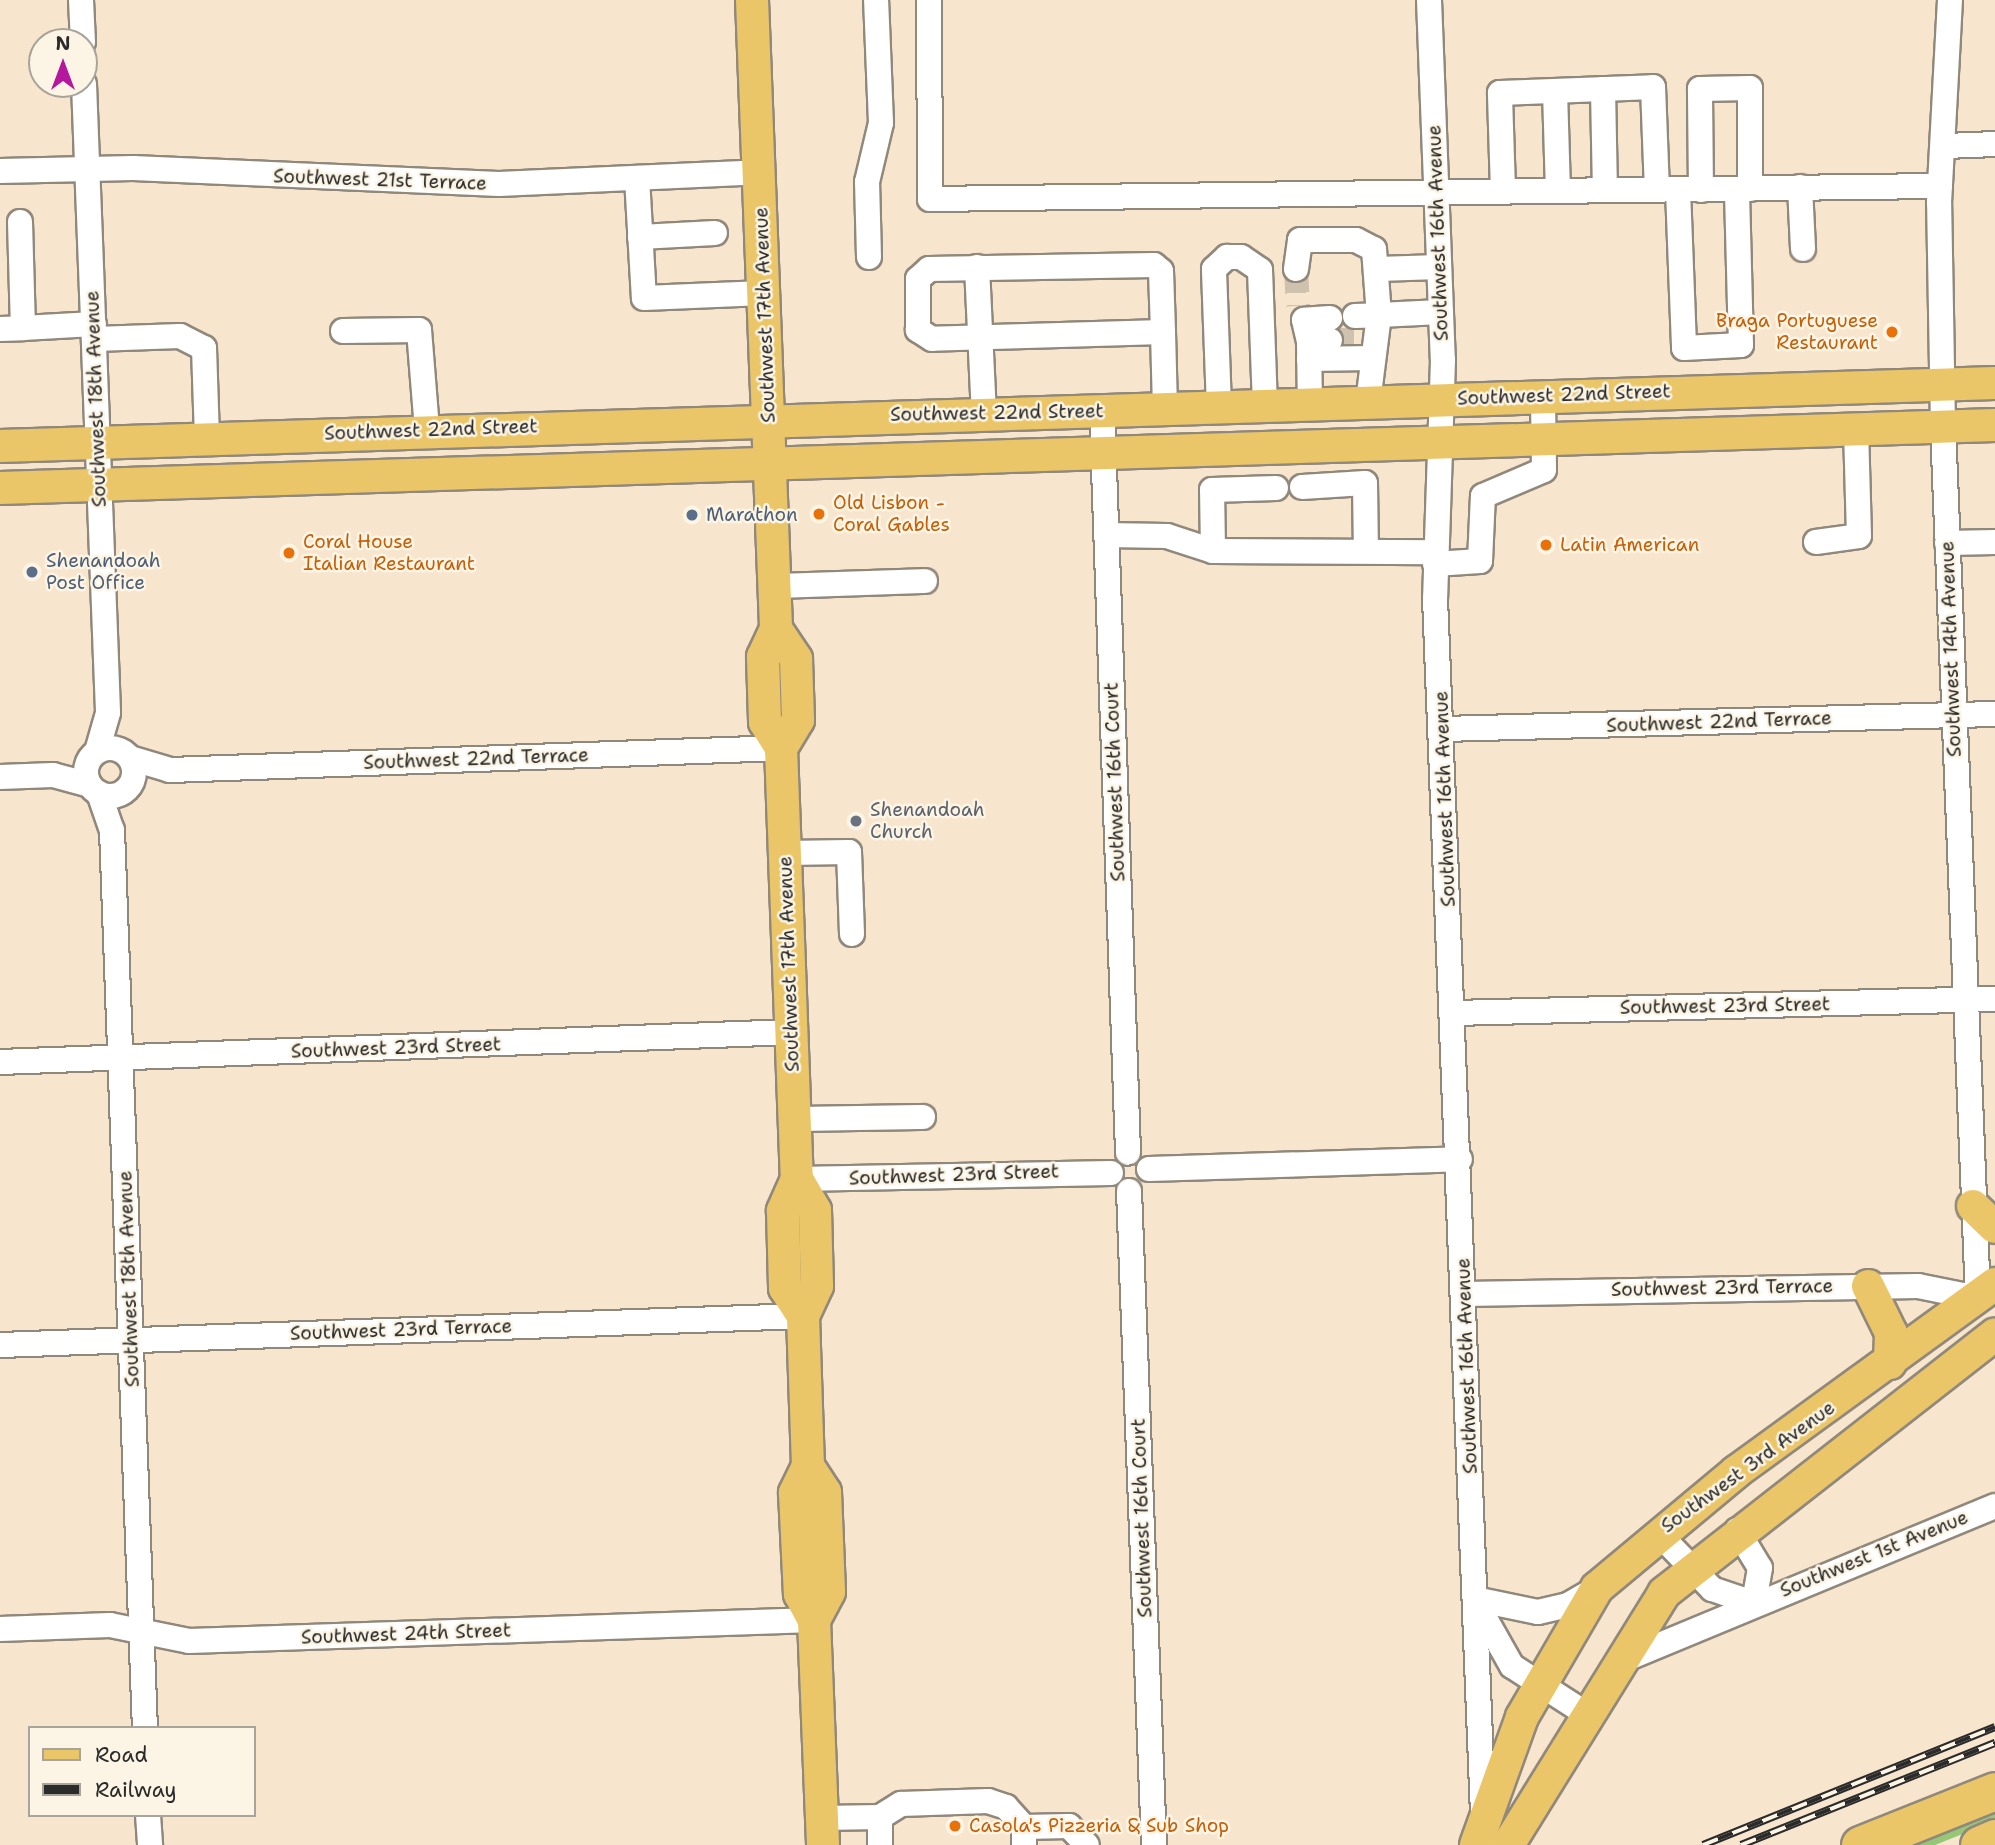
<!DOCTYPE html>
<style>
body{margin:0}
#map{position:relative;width:1995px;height:1845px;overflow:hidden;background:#f7e6cd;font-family:"Shantell Sans",sans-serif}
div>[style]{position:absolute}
.green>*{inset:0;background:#95c777}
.minor-tunnel>*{height:24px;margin-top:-12px;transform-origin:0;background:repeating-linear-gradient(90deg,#cec1ad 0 24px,transparent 0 36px)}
.roads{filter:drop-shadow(2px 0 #91887c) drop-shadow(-2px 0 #91887c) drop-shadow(0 2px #91887c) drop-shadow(0 -2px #91887c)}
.minor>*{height:24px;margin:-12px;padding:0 12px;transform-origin:12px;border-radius:12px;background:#fff}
.minor>.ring{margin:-12px;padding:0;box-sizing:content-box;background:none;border:24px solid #fff;border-radius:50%}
.major>*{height:32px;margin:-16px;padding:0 16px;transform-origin:16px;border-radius:16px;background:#ebc669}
.highway>*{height:37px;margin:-18.5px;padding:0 18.5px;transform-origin:18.5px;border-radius:18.5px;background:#ebc669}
.rail>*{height:8px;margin-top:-4px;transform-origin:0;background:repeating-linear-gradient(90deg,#fcf5e5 0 16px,#2b2b2b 0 32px);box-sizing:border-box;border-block:2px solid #2b2b2b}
.dots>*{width:19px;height:19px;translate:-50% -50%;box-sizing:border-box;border:4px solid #fcf5e5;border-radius:50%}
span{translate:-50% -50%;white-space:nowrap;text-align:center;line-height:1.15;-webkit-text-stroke:5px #fcf5e5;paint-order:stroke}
.street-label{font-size:19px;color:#2b2b2b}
.food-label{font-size:19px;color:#c56008}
.right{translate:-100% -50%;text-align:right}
.left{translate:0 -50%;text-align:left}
.service-label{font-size:19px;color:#4e5e75}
.worship-label{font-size:19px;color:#5b616d}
.legend{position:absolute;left:28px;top:1726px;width:228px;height:91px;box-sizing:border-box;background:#fcf5e5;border:2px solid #a8a49b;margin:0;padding:9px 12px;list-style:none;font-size:21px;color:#2b2b2b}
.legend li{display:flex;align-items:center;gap:14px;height:35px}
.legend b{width:35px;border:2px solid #a8a49b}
.north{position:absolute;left:28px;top:28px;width:70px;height:70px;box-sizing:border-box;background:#fcf5e5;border:2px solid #a8a49b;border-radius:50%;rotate:0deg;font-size:19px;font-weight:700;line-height:28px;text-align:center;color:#2b2b2b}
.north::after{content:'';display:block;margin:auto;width:24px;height:32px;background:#b5179e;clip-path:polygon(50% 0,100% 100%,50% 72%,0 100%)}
</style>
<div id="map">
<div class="green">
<div style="clip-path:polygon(1995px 1807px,1995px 1821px,1935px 1845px,1901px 1845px)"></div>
</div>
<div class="minor-tunnel">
<div style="left:1296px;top:269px;width:37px;rotate:87deg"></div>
<div style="left:1330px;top:340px;width:25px"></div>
</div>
<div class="roads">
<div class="minor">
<div style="left:81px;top:0;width:42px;rotate:87.3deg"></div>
<div style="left:929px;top:0;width:199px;rotate:89.7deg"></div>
<div style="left:930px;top:199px;width:1010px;rotate:-0.74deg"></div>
<div style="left:1429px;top:0;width:360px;rotate:87.8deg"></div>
<div style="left:1443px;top:360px;width:238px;rotate:91.9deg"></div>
<div style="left:1435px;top:598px;width:1217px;rotate:87.74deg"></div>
<div style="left:84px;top:84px;width:629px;rotate:87.81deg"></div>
<div style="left:108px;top:713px;width:40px;rotate:106deg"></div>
<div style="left:1603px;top:89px;width:101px;rotate:88.9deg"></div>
<div style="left:1555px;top:91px;width:100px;rotate:88.3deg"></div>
<div style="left:1946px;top:146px;width:49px;rotate:-2.3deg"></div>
<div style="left:0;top:171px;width:133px;rotate:-1.3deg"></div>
<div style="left:133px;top:168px;width:366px;rotate:2.5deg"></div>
<div style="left:499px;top:184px;width:260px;rotate:-2.6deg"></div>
<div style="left:637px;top:178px;width:120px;rotate:86.7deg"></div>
<div style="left:644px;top:298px;width:120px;rotate:-2.4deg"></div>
<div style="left:1800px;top:187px;width:62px;rotate:87.2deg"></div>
<div style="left:1678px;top:190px;width:158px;rotate:87.8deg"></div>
<div style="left:1684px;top:348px;width:57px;rotate:-3deg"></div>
<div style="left:1741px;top:345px;width:156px;rotate:-91.5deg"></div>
<div style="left:1701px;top:190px;width:101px;rotate:-90.6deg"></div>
<div style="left:1700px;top:89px;width:50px;rotate:-1.1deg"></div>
<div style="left:1750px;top:88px;width:101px;rotate:90deg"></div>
<div style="left:1503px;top:191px;width:98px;rotate:-91.8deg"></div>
<div style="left:1500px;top:93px;width:153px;rotate:-2.2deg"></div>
<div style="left:1653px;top:87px;width:103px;rotate:87.8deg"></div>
<div style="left:20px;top:222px;width:106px;rotate:88.4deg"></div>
<div style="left:23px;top:328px;width:71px;rotate:-3.2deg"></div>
<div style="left:640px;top:237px;width:75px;rotate:-3.1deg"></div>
<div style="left:869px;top:257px;width:75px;rotate:-91.5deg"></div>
<div style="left:867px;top:182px;width:61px;rotate:-76.7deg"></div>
<div style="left:881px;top:123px;width:123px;rotate:-92.3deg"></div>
<div style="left:977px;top:267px;width:148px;rotate:87.3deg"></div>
<div style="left:1296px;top:269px;width:29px;rotate:-82deg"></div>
<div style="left:1300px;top:240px;width:56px"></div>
<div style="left:1356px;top:240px;width:20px;rotate:27deg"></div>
<div style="left:1374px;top:249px;width:66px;rotate:85.7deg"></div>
<div style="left:1379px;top:315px;width:62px;rotate:-2.8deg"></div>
<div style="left:1378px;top:269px;width:61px;rotate:-1.9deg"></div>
<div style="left:1355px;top:316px;width:24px;rotate:-2deg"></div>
<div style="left:1379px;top:315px;width:88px;rotate:97.2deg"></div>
<div style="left:1330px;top:318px;width:26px;rotate:176deg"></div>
<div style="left:1304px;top:320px;width:23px;rotate:77deg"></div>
<div style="left:1309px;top:342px;width:21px;rotate:-5deg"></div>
<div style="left:0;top:329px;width:23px;rotate:-2deg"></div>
<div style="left:343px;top:331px;width:76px;rotate:-0.8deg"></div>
<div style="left:419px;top:330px;width:100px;rotate:85.4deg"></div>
<div style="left:1163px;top:332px;width:231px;rotate:178.3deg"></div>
<div style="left:932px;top:339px;width:17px;rotate:-147deg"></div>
<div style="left:918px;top:330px;width:51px;rotate:-90deg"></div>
<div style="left:918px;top:279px;width:15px;rotate:-42deg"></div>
<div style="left:929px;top:269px;width:225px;rotate:-1deg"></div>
<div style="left:1154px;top:265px;width:9px;rotate:41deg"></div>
<div style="left:1161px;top:271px;width:61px;rotate:88.1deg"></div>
<div style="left:1163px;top:332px;width:78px;rotate:88.5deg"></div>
<div style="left:95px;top:339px;width:85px;rotate:-2deg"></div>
<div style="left:180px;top:336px;width:27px;rotate:27deg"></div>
<div style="left:204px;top:348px;width:91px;rotate:88.1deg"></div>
<div style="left:1309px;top:343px;width:61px;rotate:89.1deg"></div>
<div style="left:1309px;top:359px;width:62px;rotate:-0.9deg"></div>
<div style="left:1219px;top:407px;width:138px;rotate:-92.1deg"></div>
<div style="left:1214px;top:269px;width:18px;rotate:-43deg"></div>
<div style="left:1227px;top:257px;width:14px"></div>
<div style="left:1241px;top:257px;width:23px;rotate:34deg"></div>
<div style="left:1260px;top:270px;width:136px;rotate:87.9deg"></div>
<div style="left:1102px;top:411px;width:742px;rotate:87.99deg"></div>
<div style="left:1302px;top:487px;width:63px;rotate:-3.6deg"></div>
<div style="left:1365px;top:483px;width:68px;rotate:89.2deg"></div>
<div style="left:1106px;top:535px;width:61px;rotate:0.9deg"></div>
<div style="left:1167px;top:536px;width:48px;rotate:18.1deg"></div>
<div style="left:1213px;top:551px;width:222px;rotate:0.3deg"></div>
<div style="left:1816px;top:542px;width:43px;rotate:-7.9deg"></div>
<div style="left:1859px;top:536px;width:107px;rotate:-91.6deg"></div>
<div style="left:1947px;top:543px;width:48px;rotate:-1.2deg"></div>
<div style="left:1213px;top:551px;width:61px;rotate:-90.9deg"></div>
<div style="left:1212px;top:490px;width:64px;rotate:-1.8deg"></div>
<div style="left:1435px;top:564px;width:45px;rotate:-3.8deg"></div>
<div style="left:1480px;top:561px;width:65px;rotate:-87.4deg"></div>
<div style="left:1483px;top:496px;width:66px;rotate:-23.1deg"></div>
<div style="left:1544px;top:470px;width:74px;rotate:-90.8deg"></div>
<div style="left:775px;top:586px;width:150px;rotate:-1.9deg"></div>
<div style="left:1443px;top:729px;width:552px;rotate:-1.56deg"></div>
<div class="ring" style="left:86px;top:748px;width:24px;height:24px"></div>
<div style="left:130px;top:758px;width:42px;rotate:16.7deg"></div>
<div style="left:170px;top:770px;width:611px;rotate:-2.06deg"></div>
<div style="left:0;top:777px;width:53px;rotate:-2.2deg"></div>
<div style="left:53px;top:775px;width:38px;rotate:15deg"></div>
<div style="left:99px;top:793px;width:39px;rotate:71deg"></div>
<div style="left:112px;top:830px;width:899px;rotate:87.9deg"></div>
<div style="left:785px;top:853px;width:64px;rotate:-0.9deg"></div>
<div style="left:849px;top:852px;width:82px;rotate:87.9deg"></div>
<div style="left:1454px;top:1013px;width:541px;rotate:-1.48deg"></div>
<div style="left:0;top:1062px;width:793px;rotate:-2.17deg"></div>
<div style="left:795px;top:1119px;width:128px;rotate:-0.9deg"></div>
<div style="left:1149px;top:1169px;width:311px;rotate:-1.8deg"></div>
<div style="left:797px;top:1179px;width:314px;rotate:-1.1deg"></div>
<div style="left:1129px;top:1191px;width:654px;rotate:87.81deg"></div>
<div style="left:1465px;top:1294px;width:453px;rotate:-1deg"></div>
<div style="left:1918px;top:1286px;width:61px;rotate:11.3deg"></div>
<div style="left:1978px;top:1298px;width:873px;rotate:-92.3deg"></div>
<div style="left:1943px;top:426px;width:223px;rotate:-91deg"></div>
<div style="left:1939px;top:203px;width:203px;rotate:-86.9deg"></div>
<div style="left:0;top:1345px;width:804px;rotate:-2.07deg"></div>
<div style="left:1737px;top:1530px;width:44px;rotate:58.8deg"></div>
<div style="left:1760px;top:1568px;width:36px;rotate:100deg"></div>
<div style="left:1658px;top:1533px;width:78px;rotate:46deg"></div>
<div style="left:1712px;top:1589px;width:43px;rotate:18.9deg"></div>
<div style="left:1475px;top:1599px;width:64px;rotate:11.7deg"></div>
<div style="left:1538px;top:1612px;width:31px;rotate:-13deg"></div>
<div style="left:1568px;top:1605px;width:34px;rotate:-30deg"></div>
<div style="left:1478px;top:1606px;width:69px;rotate:60.5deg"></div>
<div style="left:1512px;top:1666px;width:87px;rotate:32.8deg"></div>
<div style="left:0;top:1629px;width:110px;rotate:-2.1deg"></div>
<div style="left:110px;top:1625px;width:81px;rotate:11.4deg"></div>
<div style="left:189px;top:1641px;width:625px;rotate:-1.92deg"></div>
<div style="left:1621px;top:1661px;width:405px;rotate:-22.5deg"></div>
<div style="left:148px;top:1815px;width:30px;rotate:86deg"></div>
<div style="left:880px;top:1817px;width:28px;rotate:90deg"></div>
<div style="left:822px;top:1818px;width:58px;rotate:-1deg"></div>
<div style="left:880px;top:1817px;width:25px;rotate:-32deg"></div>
<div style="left:901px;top:1804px;width:87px;rotate:-2deg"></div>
<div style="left:988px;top:1801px;width:19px;rotate:18deg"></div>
<div style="left:1006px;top:1807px;width:27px;rotate:48deg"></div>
<div style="left:1024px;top:1827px;width:18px;rotate:90deg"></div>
<div style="left:1024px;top:1827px;width:45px;rotate:-1.3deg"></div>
<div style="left:1069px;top:1826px;width:26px;rotate:47deg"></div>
</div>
<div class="major">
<div style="left:752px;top:0;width:629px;rotate:87.81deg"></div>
<div style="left:776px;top:629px;width:31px;rotate:115deg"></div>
<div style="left:763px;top:657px;width:65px;rotate:88.2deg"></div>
<div style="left:765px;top:722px;width:31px;rotate:58deg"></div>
<div style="left:781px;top:748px;width:431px;rotate:87.9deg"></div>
<div style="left:797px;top:1179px;width:35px;rotate:114deg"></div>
<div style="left:783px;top:1211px;width:77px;rotate:88.5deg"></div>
<div style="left:785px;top:1288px;width:33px;rotate:57deg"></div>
<div style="left:0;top:446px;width:1996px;rotate:-1.81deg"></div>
<div style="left:0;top:488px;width:1996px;rotate:-1.81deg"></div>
<div style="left:776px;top:629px;width:36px;rotate:56deg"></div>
<div style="left:796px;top:659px;width:61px;rotate:88.1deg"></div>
<div style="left:798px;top:720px;width:33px;rotate:121deg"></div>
<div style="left:797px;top:1179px;width:36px;rotate:60deg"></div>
<div style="left:815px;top:1210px;width:76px;rotate:88.5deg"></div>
<div style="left:817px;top:1286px;width:33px;rotate:115deg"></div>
<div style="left:803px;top:1316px;width:150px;rotate:88.1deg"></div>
<div style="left:808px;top:1466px;width:30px;rotate:116deg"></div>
<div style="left:795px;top:1493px;width:101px;rotate:87.2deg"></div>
<div style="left:800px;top:1594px;width:30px;rotate:62deg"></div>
<div style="left:814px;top:1620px;width:225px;rotate:87.7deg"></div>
<div style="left:1973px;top:1206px;width:30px;rotate:44deg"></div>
<div style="left:1868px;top:1286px;width:52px;rotate:63.9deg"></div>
<div style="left:1891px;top:1333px;width:30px;rotate:92deg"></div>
<div style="left:808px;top:1466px;width:31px;rotate:57deg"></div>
<div style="left:825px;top:1492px;width:100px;rotate:87.7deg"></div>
<div style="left:829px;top:1592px;width:32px;rotate:118deg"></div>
<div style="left:1476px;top:1845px;width:136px;rotate:-70.2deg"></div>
<div style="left:1522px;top:1717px;width:149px;rotate:-59.8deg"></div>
<div style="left:1597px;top:1588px;width:181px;rotate:-39.8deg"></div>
<div style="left:1736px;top:1472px;width:320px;rotate:-36deg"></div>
<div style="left:1508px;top:1845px;width:296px;rotate:-58.2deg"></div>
<div style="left:1664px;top:1593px;width:420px;rotate:-38deg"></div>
</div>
<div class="highway">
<div style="left:1860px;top:1845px;width:145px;rotate:-21.8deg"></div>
<div style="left:1979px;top:1845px;width:17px;rotate:-24deg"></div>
</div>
</div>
<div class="rail">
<div style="left:1703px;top:1845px;width:315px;rotate:-22deg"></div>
<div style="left:1741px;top:1845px;width:274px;rotate:-21.9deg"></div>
</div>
<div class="dots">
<div style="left:1892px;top:332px;background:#e8710a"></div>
<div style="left:819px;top:514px;background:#e8710a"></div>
<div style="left:692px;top:515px;background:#5c6f8a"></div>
<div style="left:1546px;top:545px;background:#e8710a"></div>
<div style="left:289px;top:553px;background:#e8710a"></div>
<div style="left:32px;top:572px;background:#5c6f8a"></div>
<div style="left:856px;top:821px;background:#6b7280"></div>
<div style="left:955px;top:1826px;background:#e8710a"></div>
</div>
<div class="street-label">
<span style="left:380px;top:180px;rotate:2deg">Southwest 21st Terrace</span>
<span style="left:1438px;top:233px;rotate:-92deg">Southwest 16th Avenue</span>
<span style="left:765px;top:315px;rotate:-92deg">Southwest 17th Avenue</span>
<span style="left:1564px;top:395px;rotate:-2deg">Southwest 22nd Street</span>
<span style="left:96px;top:399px;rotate:-92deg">Southwest 18th Avenue</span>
<span style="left:997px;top:413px;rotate:-1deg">Southwest 22nd Street</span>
<span style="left:431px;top:430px;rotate:-2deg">Southwest 22nd Street</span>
<span style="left:1951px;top:649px;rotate:-92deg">Southwest 14th Avenue</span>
<span style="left:1719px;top:722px;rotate:-2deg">Southwest 22nd Terrace</span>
<span style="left:476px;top:759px;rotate:-2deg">Southwest 22nd Terrace</span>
<span style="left:1115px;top:782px;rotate:-92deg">Southwest 16th Court</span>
<span style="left:1445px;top:799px;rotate:-92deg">Southwest 16th Avenue</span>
<span style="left:789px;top:964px;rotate:-92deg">Southwest 17th Avenue</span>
<span style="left:1725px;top:1006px;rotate:-1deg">Southwest 23rd Street</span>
<span style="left:396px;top:1048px;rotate:-2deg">Southwest 23rd Street</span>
<span style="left:954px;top:1175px;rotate:-2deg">Southwest 23rd Street</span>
<span style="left:129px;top:1279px;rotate:-92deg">Southwest 18th Avenue</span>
<span style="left:1722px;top:1288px;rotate:-1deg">Southwest 23rd Terrace</span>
<span style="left:401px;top:1330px;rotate:-2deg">Southwest 23rd Terrace</span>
<span style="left:1467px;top:1366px;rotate:-92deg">Southwest 16th Avenue</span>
<span style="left:1748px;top:1467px;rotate:-36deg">Southwest 3rd Avenue</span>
<span style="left:1142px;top:1518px;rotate:-92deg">Southwest 16th Court</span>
<span style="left:1874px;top:1554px;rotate:-22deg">Southwest 1st Avenue</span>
<span style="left:406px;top:1634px;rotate:-2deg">Southwest 24th Street</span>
</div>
<div class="food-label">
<span class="right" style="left:1878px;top:332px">Braga Portuguese<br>Restaurant</span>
<span class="left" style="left:833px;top:514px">Old Lisbon -<br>Coral Gables</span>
<span class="left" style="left:303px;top:553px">Coral House<br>Italian Restaurant</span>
<span class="left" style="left:1560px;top:545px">Latin American</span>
<span class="left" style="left:969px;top:1826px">Casola's Pizzeria &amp; Sub Shop</span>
</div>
<div class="service-label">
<span class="left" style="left:706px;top:515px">Marathon</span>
<span class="left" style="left:46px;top:572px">Shenandoah<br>Post Office</span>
</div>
<div class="worship-label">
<span class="left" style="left:870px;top:821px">Shenandoah<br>Church</span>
</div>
<ul class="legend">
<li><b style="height:9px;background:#ebc669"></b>Road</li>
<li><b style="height:9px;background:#2b2b2b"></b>Railway</li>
</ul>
<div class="north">N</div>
</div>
